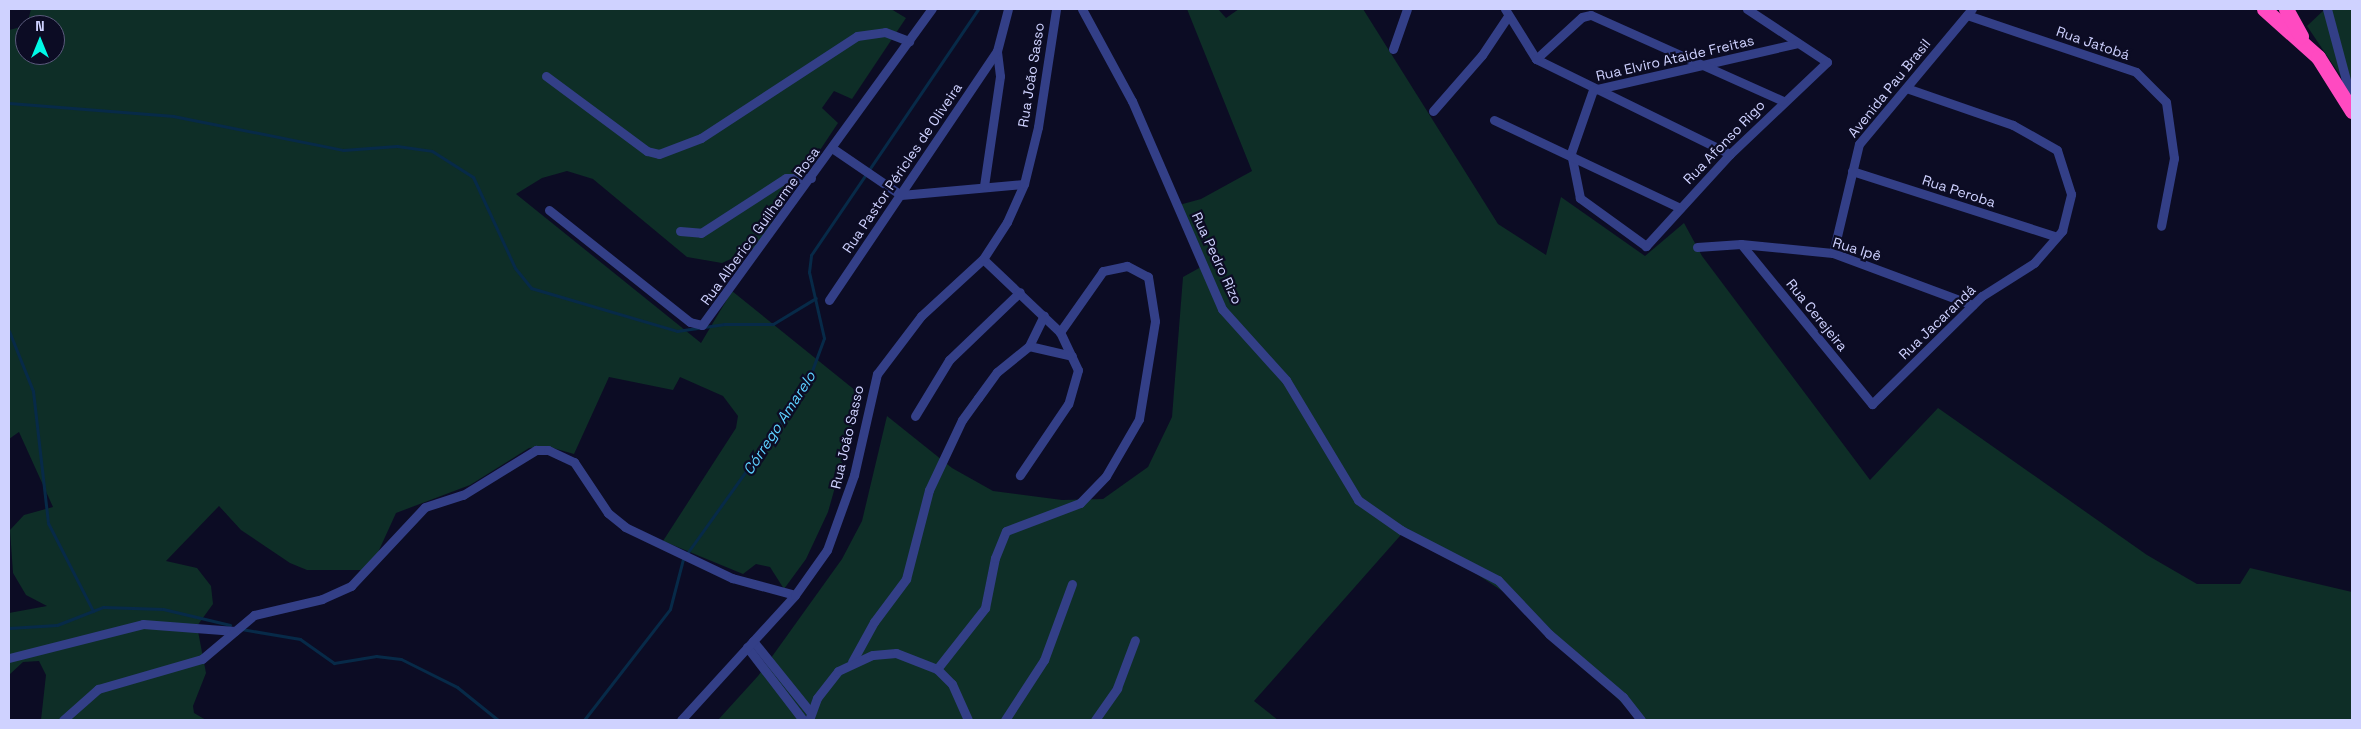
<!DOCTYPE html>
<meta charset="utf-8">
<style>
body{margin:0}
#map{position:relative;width:2361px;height:729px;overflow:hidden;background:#0c0c24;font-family:"Space Grotesk",sans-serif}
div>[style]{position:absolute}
.green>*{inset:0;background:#0e2e27}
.stream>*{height:3px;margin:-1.5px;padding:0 1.5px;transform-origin:1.5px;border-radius:1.5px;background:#072a48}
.street>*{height:9px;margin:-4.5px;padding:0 4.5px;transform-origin:4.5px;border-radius:4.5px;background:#333f87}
.highway>*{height:15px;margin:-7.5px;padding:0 7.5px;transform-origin:7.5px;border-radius:7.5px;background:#ff4ac1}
span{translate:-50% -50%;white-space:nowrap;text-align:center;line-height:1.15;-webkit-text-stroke:4.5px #0c0c24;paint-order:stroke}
.street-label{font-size:14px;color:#cfd2ff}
.water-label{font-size:15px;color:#5dd1ff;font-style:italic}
.frame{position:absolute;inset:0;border:10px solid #cfd2ff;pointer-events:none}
.north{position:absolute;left:15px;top:15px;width:50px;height:50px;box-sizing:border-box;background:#0c0c24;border:1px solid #5a5b7c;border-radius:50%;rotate:0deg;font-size:14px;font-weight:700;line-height:20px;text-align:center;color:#cfd2ff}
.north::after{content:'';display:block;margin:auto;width:18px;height:22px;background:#00fae6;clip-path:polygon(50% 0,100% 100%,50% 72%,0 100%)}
</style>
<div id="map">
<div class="green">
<div style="clip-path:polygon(31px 9px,891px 9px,906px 18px,852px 99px,834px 91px,822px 108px,838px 123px,755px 248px,722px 263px,687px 257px,593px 179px,567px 171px,542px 178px,516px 194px,701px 343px,732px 291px,861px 395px,828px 512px,806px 559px,784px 589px,770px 567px,756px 564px,743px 574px,663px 541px,736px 428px,738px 416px,723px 396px,680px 377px,673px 390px,609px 377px,574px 454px,546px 446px,529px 448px,470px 485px,396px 513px,370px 570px,307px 570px,290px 563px,241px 530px,219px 506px,166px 561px,197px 568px,211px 586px,213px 604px,197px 626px,206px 673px,193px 706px,194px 713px,206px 720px,41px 720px,46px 675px,39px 661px,23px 662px,9px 675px,9px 613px,47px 606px,26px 595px,13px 573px,10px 530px,24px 515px,53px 507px,19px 432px,9px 439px,9px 30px,25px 26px,25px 55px,55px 55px,55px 25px,27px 25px)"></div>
<div style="clip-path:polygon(1187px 9px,1218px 9px,1226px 18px,1239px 9px,1363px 9px,1498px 224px,1546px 255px,1561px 197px,1645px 256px,1684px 223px,1702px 256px,1870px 480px,1938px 408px,2147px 555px,2197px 584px,2240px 584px,2250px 568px,2352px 592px,2352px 720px,1639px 720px,1525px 606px,1407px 528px,1254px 701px,1278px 720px,718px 720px,758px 676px,842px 559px,862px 521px,887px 416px,952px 468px,993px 491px,1062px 500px,1103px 499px,1148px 467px,1172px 417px,1183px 277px,1201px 267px,1179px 205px,1201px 199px,1252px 171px)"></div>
<div style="clip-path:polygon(2325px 9px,2352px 9px,2352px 93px,2307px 26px)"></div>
</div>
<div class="stream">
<div style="left:9px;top:103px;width:165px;rotate:4.5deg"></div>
<div style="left:173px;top:116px;width:173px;rotate:11.3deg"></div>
<div style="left:343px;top:150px;width:54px;rotate:-4.2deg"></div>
<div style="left:397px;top:146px;width:35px;rotate:8deg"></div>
<div style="left:432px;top:151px;width:49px;rotate:32.4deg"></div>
<div style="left:473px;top:177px;width:100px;rotate:65.2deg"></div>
<div style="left:515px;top:268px;width:26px;rotate:51deg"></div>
<div style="left:531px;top:288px;width:152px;rotate:16.4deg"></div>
<div style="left:677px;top:331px;width:48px;rotate:-8.5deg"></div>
<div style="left:724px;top:324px;width:49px"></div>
<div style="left:773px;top:324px;width:50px;rotate:-31.2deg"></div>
<div style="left:9px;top:331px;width:65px;rotate:68.2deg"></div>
<div style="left:33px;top:391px;width:133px;rotate:83.5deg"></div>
<div style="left:48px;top:523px;width:99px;rotate:62.9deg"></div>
<div style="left:9px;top:628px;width:48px;rotate:-3.6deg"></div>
<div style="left:57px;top:625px;width:49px;rotate:-21.4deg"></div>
<div style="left:103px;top:607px;width:60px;rotate:1.9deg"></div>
<div style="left:163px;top:609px;width:69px;rotate:13.4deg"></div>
<div style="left:241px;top:629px;width:60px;rotate:9.6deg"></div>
<div style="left:300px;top:639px;width:42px;rotate:35.2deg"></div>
<div style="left:334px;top:663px;width:43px;rotate:-9.5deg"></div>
<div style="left:376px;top:656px;width:25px;rotate:7deg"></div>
<div style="left:401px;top:659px;width:63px;rotate:26.6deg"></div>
<div style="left:457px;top:687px;width:53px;rotate:38.8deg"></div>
<div style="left:584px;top:720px;width:140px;rotate:-52.2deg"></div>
<div style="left:670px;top:609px;width:52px;rotate:-75.4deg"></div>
<div style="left:683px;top:559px;width:211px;rotate:-54.4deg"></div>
<div style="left:806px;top:387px;width:52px;rotate:-69.8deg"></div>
<div style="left:824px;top:338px;width:68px;rotate:-102.8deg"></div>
<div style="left:809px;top:272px;width:17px;rotate:-83deg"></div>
<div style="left:811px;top:255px;width:297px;rotate:-55.8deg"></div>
</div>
<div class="street">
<div style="left:1082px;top:9px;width:105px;rotate:61.5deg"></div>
<div style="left:1132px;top:101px;width:227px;rotate:66.6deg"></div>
<div style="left:1222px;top:309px;width:96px;rotate:48deg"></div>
<div style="left:1286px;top:380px;width:140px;rotate:59deg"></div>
<div style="left:1358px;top:500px;width:52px;rotate:34.9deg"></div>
<div style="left:1401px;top:530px;width:109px;rotate:27.3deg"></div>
<div style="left:1498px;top:580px;width:74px;rotate:46.6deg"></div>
<div style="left:1549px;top:634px;width:97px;rotate:40.4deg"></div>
<div style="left:1623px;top:697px;width:29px;rotate:52deg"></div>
<div style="left:1505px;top:9px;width:59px;rotate:58.2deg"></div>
<div style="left:1536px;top:59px;width:216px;rotate:26.1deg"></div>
<div style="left:1747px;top:9px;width:96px;rotate:33.5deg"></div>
<div style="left:1827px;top:62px;width:134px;rotate:136.5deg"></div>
<div style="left:1730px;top:154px;width:125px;rotate:132.4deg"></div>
<div style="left:1646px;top:246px;width:82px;rotate:-144deg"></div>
<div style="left:1580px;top:198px;width:46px;rotate:-101.3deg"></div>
<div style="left:1571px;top:153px;width:67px;rotate:-70.8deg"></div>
<div style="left:1593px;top:90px;width:210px;rotate:-12.9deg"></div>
<div style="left:2327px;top:9px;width:96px;rotate:75deg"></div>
<div style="left:1967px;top:15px;width:178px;rotate:18.6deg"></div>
<div style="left:2136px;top:72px;width:42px;rotate:45deg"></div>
<div style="left:2166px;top:102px;width:57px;rotate:81.9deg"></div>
<div style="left:2174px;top:158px;width:69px;rotate:100.8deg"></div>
<div style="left:1393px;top:49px;width:42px;rotate:-70.7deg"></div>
<div style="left:1536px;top:59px;width:62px;rotate:-42.4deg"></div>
<div style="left:1582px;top:17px;width:9px;rotate:-13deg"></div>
<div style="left:1591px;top:15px;width:210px;rotate:24.1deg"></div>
<div style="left:546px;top:76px;width:126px;rotate:36.6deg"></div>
<div style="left:647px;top:151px;width:12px;rotate:14deg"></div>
<div style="left:659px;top:154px;width:45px;rotate:-20.9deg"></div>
<div style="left:701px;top:138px;width:186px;rotate:-33.2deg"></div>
<div style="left:857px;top:36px;width:28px;rotate:-8deg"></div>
<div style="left:885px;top:32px;width:26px;rotate:21deg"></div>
<div style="left:1433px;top:111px;width:74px;rotate:-48.8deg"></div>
<div style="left:1482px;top:55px;width:47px;rotate:-56.3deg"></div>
<div style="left:1494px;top:120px;width:206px;rotate:25.3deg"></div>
<div style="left:832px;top:148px;width:83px;rotate:34.3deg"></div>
<div style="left:901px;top:195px;width:123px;rotate:-5.1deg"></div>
<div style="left:1852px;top:171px;width:215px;rotate:17.8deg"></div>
<div style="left:984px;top:186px;width:111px;rotate:-81.7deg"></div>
<div style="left:1000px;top:76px;width:25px;rotate:-97deg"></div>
<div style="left:997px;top:51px;width:43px;rotate:-75.3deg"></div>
<div style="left:549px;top:210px;width:180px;rotate:38.5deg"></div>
<div style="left:690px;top:322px;width:12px;rotate:14deg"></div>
<div style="left:702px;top:325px;width:391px;rotate:-54deg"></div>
<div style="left:680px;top:231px;width:21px;rotate:5deg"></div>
<div style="left:701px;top:233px;width:101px;rotate:-32.9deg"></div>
<div style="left:786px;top:178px;width:25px"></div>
<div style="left:1741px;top:244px;width:207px;rotate:50.7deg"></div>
<div style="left:1872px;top:404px;width:154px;rotate:-44.5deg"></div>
<div style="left:1982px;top:296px;width:62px;rotate:-32.4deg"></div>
<div style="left:2034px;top:263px;width:43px;rotate:-48.8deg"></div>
<div style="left:2062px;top:231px;width:38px;rotate:-76deg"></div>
<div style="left:2071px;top:194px;width:46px;rotate:-107.7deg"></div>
<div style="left:2057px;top:150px;width:51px;rotate:-150.4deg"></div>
<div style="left:2013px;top:125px;width:113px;rotate:-160.9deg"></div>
<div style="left:1697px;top:247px;width:44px;rotate:-3.9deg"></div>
<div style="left:1741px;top:244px;width:92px;rotate:5.6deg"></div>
<div style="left:1833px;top:253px;width:149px;rotate:20.4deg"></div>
<div style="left:1833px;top:253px;width:112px;rotate:-76.6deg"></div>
<div style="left:1859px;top:144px;width:176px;rotate:-50.1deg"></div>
<div style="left:983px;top:259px;width:106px;rotate:43.5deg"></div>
<div style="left:1060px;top:332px;width:42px;rotate:64.7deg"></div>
<div style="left:1078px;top:370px;width:35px;rotate:106deg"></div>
<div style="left:1068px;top:404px;width:86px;rotate:124.1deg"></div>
<div style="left:829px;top:300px;width:300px;rotate:-56deg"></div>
<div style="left:1029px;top:346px;width:34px;rotate:-64deg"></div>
<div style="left:915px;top:416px;width:66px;rotate:-58.7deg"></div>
<div style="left:949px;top:360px;width:98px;rotate:-43.8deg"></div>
<div style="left:753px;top:641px;width:92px;rotate:51.1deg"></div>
<div style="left:747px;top:647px;width:92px;rotate:52.5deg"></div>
<div style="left:9px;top:658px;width:138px;rotate:-14.2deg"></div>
<div style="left:143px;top:624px;width:92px;rotate:4.4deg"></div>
<div style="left:852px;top:662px;width:46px;rotate:-61.2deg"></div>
<div style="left:874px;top:622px;width:54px;rotate:-53.3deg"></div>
<div style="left:906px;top:579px;width:92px;rotate:-75.5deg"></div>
<div style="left:929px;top:490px;width:77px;rotate:-64.8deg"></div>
<div style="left:962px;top:420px;width:27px;rotate:-54deg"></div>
<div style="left:978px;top:398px;width:32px;rotate:-54deg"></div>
<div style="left:997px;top:372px;width:41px;rotate:-39.1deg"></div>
<div style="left:1029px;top:346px;width:44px;rotate:13.1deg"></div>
<div style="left:937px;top:669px;width:78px;rotate:-51.8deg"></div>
<div style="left:985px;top:608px;width:51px;rotate:-78.7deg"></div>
<div style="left:995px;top:558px;width:29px;rotate:-68deg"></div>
<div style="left:1006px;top:531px;width:79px;rotate:-20.7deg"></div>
<div style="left:1080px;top:503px;width:37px;rotate:-46deg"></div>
<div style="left:1106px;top:476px;width:66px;rotate:-59.9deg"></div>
<div style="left:1139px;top:419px;width:99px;rotate:-80.7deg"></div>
<div style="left:1155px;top:321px;width:45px;rotate:-99deg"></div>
<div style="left:1148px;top:277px;width:24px;rotate:-152deg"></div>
<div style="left:1127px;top:266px;width:25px;rotate:168deg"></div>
<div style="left:1103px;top:271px;width:75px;rotate:125.2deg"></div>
<div style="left:63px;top:720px;width:47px;rotate:-41.5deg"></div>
<div style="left:98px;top:689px;width:108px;rotate:-16.1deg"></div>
<div style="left:202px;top:659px;width:68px;rotate:-40.2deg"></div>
<div style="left:254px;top:615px;width:70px;rotate:-13.2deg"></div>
<div style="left:322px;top:599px;width:32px;rotate:-24deg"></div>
<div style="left:351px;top:586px;width:108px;rotate:-46.9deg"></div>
<div style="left:425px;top:507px;width:40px;rotate:-18deg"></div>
<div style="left:463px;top:495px;width:86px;rotate:-31.7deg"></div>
<div style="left:536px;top:450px;width:12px"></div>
<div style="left:548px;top:450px;width:29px;rotate:25deg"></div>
<div style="left:574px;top:462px;width:61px;rotate:56.3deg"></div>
<div style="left:608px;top:513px;width:22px;rotate:39deg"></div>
<div style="left:625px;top:527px;width:119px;rotate:25.5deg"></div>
<div style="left:732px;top:578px;width:65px;rotate:15.1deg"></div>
<div style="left:681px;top:720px;width:169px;rotate:-47.6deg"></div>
<div style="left:795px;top:595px;width:55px;rotate:-54.6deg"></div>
<div style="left:827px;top:550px;width:80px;rotate:-70.2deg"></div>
<div style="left:854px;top:475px;width:104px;rotate:-77.2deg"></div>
<div style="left:877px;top:374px;width:73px;rotate:-52.8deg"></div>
<div style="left:921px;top:316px;width:84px;rotate:-42.6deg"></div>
<div style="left:983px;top:259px;width:44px;rotate:-57deg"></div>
<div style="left:1007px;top:222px;width:42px;rotate:-65.9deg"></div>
<div style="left:1024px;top:184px;width:59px;rotate:-76.2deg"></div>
<div style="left:1038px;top:127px;width:119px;rotate:-81.3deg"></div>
<div style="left:809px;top:720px;width:23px;rotate:-70deg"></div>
<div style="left:817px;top:698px;width:34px;rotate:-52deg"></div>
<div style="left:838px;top:671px;width:38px;rotate:-25deg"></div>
<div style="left:873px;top:655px;width:23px;rotate:-5deg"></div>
<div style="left:896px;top:653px;width:44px;rotate:21.3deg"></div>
<div style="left:937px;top:669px;width:21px;rotate:45deg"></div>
<div style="left:952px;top:684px;width:39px;rotate:66deg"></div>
<div style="left:1005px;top:720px;width:72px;rotate:-57deg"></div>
<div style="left:1044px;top:660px;width:81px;rotate:-69.8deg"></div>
<div style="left:1095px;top:720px;width:39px;rotate:-55deg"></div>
<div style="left:1117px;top:688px;width:51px;rotate:-69.4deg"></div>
</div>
<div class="highway">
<div style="left:2264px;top:9px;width:72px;rotate:41.6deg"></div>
<div style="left:2318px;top:57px;width:64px;rotate:57.8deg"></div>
<div style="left:2286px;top:9px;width:31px;rotate:61deg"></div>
</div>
<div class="street-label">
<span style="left:2093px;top:43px;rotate:19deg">Rua Jatobá</span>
<span style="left:1675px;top:58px;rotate:-13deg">Rua Elviro Ataide Freitas</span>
<span style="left:1031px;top:75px;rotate:-81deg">Rua João Sasso</span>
<span style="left:1889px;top:88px;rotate:-51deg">Avenida Pau Brasil</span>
<span style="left:1724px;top:142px;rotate:-46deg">Rua Afonso Rigo</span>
<span style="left:902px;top:168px;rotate:-56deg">Rua Pastor Péricles de Oliveira</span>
<span style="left:1959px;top:191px;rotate:18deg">Rua Peroba</span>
<span style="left:760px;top:226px;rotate:-54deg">Rua Alberico Guilherme Rosa</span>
<span style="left:1857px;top:249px;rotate:17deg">Rua Ipê</span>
<span style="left:1217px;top:258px;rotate:65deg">Rua Pedro Rizo</span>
<span style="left:1817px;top:315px;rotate:51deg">Rua Cerejeira</span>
<span style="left:1937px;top:322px;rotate:-44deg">Rua Jacarandá</span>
<span style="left:847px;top:437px;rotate:-77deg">Rua João Sasso</span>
</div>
<div class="water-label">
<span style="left:779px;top:423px;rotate:-57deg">Córrego Amarelo</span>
</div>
<div class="frame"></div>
<div class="north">N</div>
</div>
